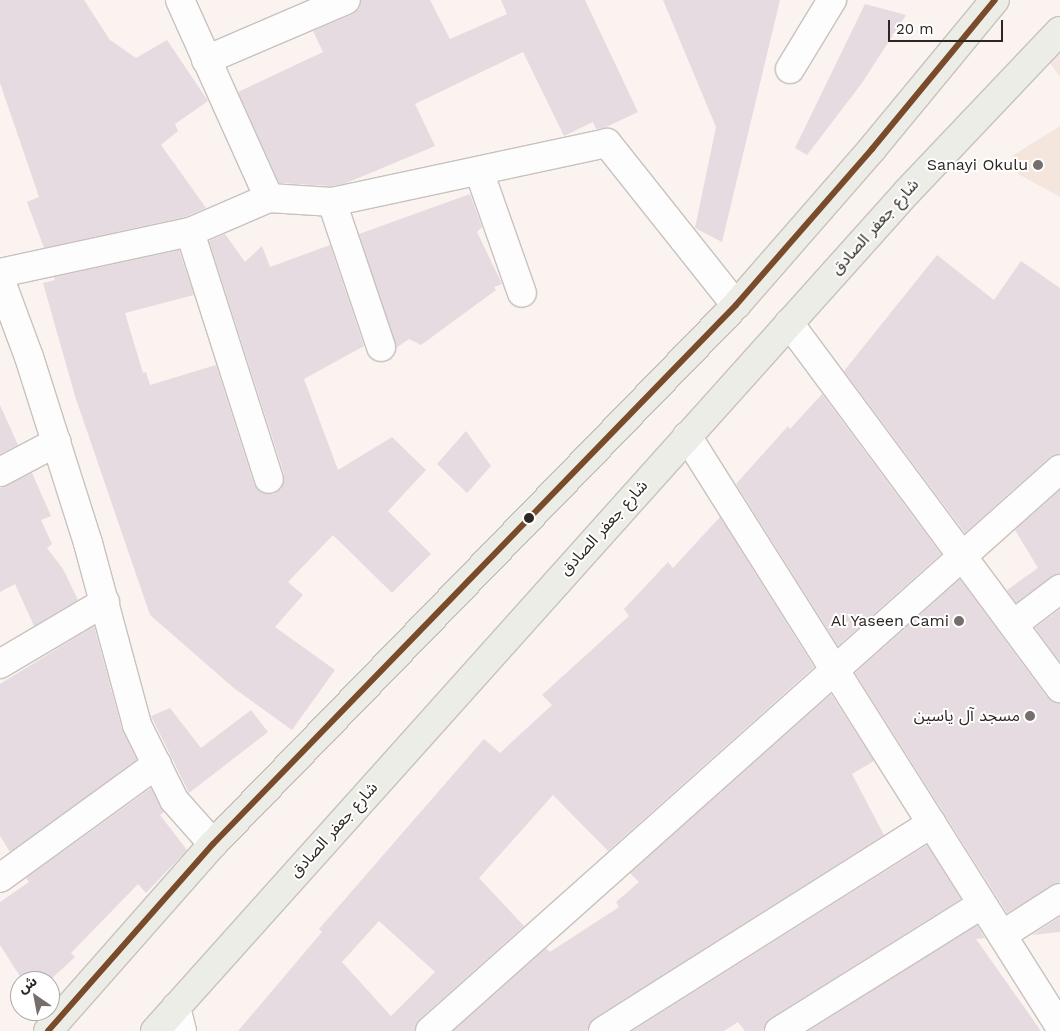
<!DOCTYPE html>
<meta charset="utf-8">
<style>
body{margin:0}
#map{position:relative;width:1060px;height:1031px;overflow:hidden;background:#faf3ef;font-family:"Work Sans","Noto Sans Arabic",sans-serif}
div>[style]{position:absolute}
.built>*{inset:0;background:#f5e6dd}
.building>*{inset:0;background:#e6dbe1}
.roads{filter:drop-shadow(1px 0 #c8c2be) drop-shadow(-1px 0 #c8c2be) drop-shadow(0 1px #c8c2be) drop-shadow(0 -1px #c8c2be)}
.minor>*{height:28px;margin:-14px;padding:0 14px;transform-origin:14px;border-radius:14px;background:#fefdfd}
.major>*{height:28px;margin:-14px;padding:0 14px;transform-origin:14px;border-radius:14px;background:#ecede6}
.bus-1>*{height:6px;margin:-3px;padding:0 3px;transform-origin:3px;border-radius:3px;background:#7a4b2a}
.dots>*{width:14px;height:14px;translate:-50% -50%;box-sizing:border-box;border:2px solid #fff;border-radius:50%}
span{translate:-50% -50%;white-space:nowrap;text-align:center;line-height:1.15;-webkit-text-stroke:4px #fff;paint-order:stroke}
.poi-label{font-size:16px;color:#2d2622}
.right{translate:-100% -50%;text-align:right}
.street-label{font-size:16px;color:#2d2622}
.north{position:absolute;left:10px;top:971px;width:50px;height:50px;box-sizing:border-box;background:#fff;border:1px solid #aba8a7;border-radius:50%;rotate:327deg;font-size:14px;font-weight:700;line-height:20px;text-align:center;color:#2d2622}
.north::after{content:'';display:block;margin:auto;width:18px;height:22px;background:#756e6a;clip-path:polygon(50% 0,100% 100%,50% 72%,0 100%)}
.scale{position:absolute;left:888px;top:20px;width:115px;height:22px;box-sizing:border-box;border:2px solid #2d2622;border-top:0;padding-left:6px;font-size:15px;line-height:18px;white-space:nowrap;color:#2d2622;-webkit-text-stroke:4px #fff;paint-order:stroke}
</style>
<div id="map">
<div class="built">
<div style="clip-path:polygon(1060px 43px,1060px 77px,1045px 56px)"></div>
<div style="clip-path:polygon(1060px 126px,1060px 197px,1018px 174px,1012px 156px)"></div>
</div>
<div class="building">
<div style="clip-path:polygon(0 0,84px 0,110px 40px,136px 58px,167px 40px,208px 101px,175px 124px,178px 131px,161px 145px,206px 208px,185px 217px,44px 248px,27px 202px,39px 197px,0 83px)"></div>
<div style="clip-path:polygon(361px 0,430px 0,450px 39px,507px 14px,501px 0,585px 0,638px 112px,604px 128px,596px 129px,593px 122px,564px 136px,523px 52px,415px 104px,435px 146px,344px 184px,331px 186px,279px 183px,238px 92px,323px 52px,313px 31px,353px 14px,359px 9px)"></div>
<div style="clip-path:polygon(663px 0,780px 0,722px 242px,695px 228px,716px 127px)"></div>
<div style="clip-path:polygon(865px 4px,906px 15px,862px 83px,807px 155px,795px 148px)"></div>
<div style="clip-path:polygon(470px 194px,482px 227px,477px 232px,502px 284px,494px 287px,496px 290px,421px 345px,409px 339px,396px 348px,359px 234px)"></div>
<div style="clip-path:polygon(225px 234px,245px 262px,262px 246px,270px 267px,330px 245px,364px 346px,304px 379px,338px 470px,392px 437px,426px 470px,388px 511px,431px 554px,392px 593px,333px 535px,288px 582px,303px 595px,275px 627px,335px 670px,292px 730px,235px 689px,150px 615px,75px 396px,43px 283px,55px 280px,54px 277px,179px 250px,194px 295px,125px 313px,143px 373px,146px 372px,150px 385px,216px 365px,254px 484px,259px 491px,273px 494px,281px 489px,284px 474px,209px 241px)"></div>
<div style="clip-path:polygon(937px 255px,994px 300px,1021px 261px,1060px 288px,1060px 454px,1050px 457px,965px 533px,844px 371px)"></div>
<div style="clip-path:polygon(822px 394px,941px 554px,838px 646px,736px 484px,788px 426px,790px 429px)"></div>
<div style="clip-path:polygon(0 405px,18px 445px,0 454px)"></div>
<div style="clip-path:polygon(466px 431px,491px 466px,467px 493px,437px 464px)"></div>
<div style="clip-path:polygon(32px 473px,51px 516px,41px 520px,52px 544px,47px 548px,63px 569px,78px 600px,34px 626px,15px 584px,0 592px,0 488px)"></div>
<div style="clip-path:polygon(1060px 490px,1060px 574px,1051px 577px,1016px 603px,1007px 590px,1038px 568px,1015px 530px)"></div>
<div style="clip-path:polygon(evenodd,720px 517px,814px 667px,608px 851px,553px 795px,479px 878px,524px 926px,420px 1019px,415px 1031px,238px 1031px,322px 932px,319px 929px,484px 739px,500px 753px,552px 705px,542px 695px,629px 616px,624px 609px,668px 562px,673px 568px,720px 517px,379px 921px,435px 972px,391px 1016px,342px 962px,379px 921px)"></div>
<div style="clip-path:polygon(960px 579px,1047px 697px,1060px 703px,1060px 882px,1007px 913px,855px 673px)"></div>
<div style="clip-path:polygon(1060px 609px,1060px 662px,1035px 628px)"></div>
<div style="clip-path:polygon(94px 626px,122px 729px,137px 760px,10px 852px,0 836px,0 684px)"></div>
<div style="clip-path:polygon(831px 694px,874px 761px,852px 774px,884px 835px,595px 1018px,587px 1031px,453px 1031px,546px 948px,550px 952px,619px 907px,616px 902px,639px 882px,630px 873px)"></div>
<div style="clip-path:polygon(170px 708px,201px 748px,251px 710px,268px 732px,189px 793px,151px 716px)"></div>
<div style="clip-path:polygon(151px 788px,164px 812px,160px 815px,187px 850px,146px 893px,138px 884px,71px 953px,75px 957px,49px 981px,23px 981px,0 945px,0 902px,29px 882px,26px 878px)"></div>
<div style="clip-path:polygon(927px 845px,961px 899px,771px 1018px,763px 1031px,745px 1031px,738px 1022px,724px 1031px,632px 1031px)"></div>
<div style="clip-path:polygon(1060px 917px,1060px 932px,1032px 935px)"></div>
<div style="clip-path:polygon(977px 925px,985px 938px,976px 939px,1041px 1031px,808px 1031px)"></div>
</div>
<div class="roads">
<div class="minor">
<div style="left:180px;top:0;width:217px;rotate:65.8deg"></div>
<div style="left:206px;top:60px;width:152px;rotate:-23.2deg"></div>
<div style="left:790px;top:69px;width:81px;rotate:-58.7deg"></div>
<div style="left:479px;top:171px;width:129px;rotate:70.6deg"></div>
<div style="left:332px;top:202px;width:153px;rotate:71.3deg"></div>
<div style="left:190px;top:232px;width:259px;rotate:72.3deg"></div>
<div style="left:0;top:273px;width:194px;rotate:-12.2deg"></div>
<div style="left:190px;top:232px;width:86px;rotate:-23.3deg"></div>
<div style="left:269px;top:198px;width:63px;rotate:3.6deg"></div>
<div style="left:332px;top:202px;width:281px;rotate:-12.1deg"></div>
<div style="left:607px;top:143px;width:207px;rotate:51.5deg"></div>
<div style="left:0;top:279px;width:83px;rotate:69.6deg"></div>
<div style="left:29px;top:357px;width:195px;rotate:72.4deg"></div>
<div style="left:88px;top:543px;width:188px;rotate:74.9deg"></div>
<div style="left:137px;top:725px;width:84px;rotate:63.7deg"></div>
<div style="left:174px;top:800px;width:59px;rotate:48.4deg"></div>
<div style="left:789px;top:323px;width:455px;rotate:53.4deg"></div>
<div style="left:687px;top:436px;width:699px;rotate:57.74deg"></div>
<div style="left:0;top:472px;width:64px;rotate:-27.8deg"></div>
<div style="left:1014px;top:624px;width:58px;rotate:-37.3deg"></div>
<div style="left:0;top:664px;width:122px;rotate:-30.6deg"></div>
<div style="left:0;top:878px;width:194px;rotate:-36deg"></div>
<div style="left:1002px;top:935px;width:69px;rotate:-32.5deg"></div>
<div style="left:176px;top:1007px;width:25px;rotate:76deg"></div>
<div style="left:430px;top:1031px;width:844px;rotate:-41.73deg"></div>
<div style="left:603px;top:1031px;width:389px;rotate:-32.3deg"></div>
<div style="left:779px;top:1031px;width:239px;rotate:-32deg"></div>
</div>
<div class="major">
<div style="left:48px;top:1031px;width:249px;rotate:-48.6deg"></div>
<div style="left:213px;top:844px;width:751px;rotate:-45.86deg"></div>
<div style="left:736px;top:305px;width:207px;rotate:-48.9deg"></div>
<div style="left:872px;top:149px;width:193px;rotate:-50.5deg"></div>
<div style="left:155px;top:1031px;width:1127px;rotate:-48.13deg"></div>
<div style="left:907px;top:192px;width:222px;rotate:-46.5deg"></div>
</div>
</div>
<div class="bus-1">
<div style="left:48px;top:1031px;width:249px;rotate:-48.6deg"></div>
<div style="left:213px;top:844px;width:751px;rotate:-45.86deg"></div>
<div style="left:736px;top:305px;width:207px;rotate:-48.9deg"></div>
<div style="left:872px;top:149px;width:193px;rotate:-50.5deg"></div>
</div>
<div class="dots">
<div style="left:1038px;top:165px;background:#756e6a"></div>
<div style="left:529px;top:518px;background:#2d2622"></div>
<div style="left:959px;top:621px;background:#756e6a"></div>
<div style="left:1030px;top:716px;background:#756e6a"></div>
</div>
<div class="poi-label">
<span class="right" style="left:1028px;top:165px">Sanayi Okulu</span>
<span class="right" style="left:949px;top:621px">Al Yaseen Cami</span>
<span class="right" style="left:1020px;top:716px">مسجد آل ياسين</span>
</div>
<div class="street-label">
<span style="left:875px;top:227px;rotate:-48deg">شارع جعفر الصادق</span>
<span style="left:604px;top:528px;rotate:-48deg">شارع جعفر الصادق</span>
<span style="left:334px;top:830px;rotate:-48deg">شارع جعفر الصادق</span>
</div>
<div class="north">ش</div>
<div class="scale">20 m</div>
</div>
